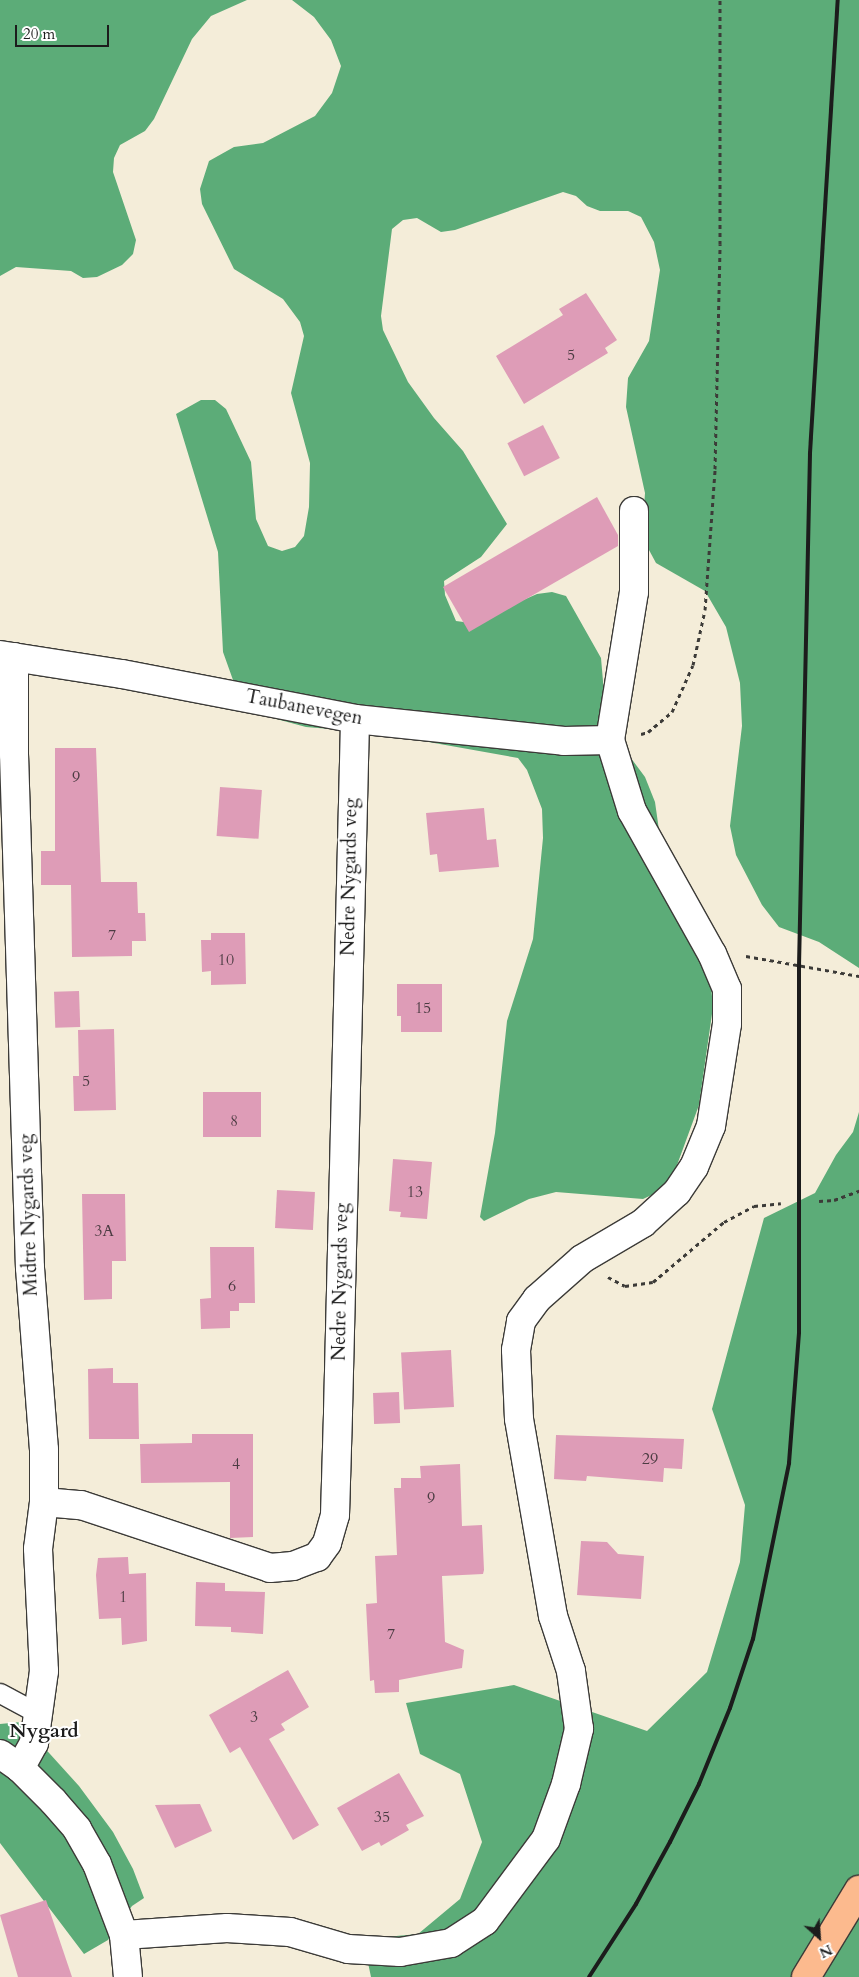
<!DOCTYPE html>
<style>
body{margin:0}
#map{position:relative;width:859px;height:1977px;overflow:hidden;background:#f4edd9;font-family:Cardo,serif}
div>[style]{position:absolute}
.forest>*{inset:0;background:#5cac78}
.building>*{inset:0;background:#de9cb7;transform-origin:0 0}
.path>*{height:3px;margin-top:-1.5px;transform-origin:0;background:repeating-linear-gradient(90deg,#3c3b38 0 4px,transparent 0 8px)}
.roads{filter:drop-shadow(1px 0 #3c3b38) drop-shadow(-1px 0 #3c3b38) drop-shadow(0 1px #3c3b38) drop-shadow(0 -1px #3c3b38)}
.service>*{height:19px;margin:-9.5px;padding:0 9.5px;transform-origin:9.5px;border-radius:9.5px;background:#fff}
.minor>*{height:28px;margin:-14px;padding:0 14px;transform-origin:14px;border-radius:14px;background:#fff}
.trunk>*{height:28px;margin:-14px;padding:0 14px;transform-origin:14px;border-radius:14px;background:#fcba8e}
.rail>*{height:4px;margin:-2px;padding:0 2px;transform-origin:2px;border-radius:2px;background:#1c1c1c}
span{translate:-50% -50%;white-space:nowrap;text-align:center;line-height:1.15;-webkit-text-stroke:4px #fff;paint-order:stroke}
.number-label{font-size:16px;color:#4c3c43}
.number-label span{-webkit-text-stroke-width:0}
.street-label{font-size:19px;color:#1c1c1c}
.neighbourhood-label{font-size:20px;color:#1c1c1c;font-weight:700}
.north{position:absolute;left:794px;top:1912px;width:50px;height:50px;-webkit-text-stroke:4px #fff;paint-order:stroke;rotate:154deg;font-size:14px;font-weight:700;line-height:20px;text-align:center;color:#1c1c1c}
.north::after{content:'';display:block;margin:auto;width:18px;height:22px;background:#1c1c1c;clip-path:polygon(50% 0,100% 100%,50% 72%,0 100%)}
.scale{position:absolute;left:15px;top:25px;width:94px;height:22px;box-sizing:border-box;border:2px solid #1c1c1c;border-top:0;padding-left:6px;font-size:15px;line-height:18px;white-space:nowrap;color:#1c1c1c;-webkit-text-stroke:4px #fff;paint-order:stroke}
</style>
<div id="map">
<div class="forest">
<div style="clip-path:polygon(0 0,247px 0,211px 16px,192px 39px,154px 119px,145px 131px,120px 145px,114px 158px,113px 172px,136px 240px,133px 254px,122px 265px,97px 277px,83px 278px,71px 271px,16px 267px,0 276px)"></div>
<div style="clip-path:polygon(292px 0,859px 0,859px 968px,819px 942px,779px 927px,762px 905px,736px 855px,730px 826px,742px 726px,740px 683px,726px 627px,705px 591px,656px 563px,642px 537px,645px 493px,626px 407px,628px 378px,649px 341px,660px 270px,654px 242px,641px 217px,628px 211px,600px 211px,587px 206px,576px 196px,563px 192px,455px 230px,441px 232px,417px 218px,403px 220px,392px 229px,381px 316px,383px 330px,408px 382px,434px 418px,463px 451px,507px 524px,481px 557px,444px 581px,445px 595px,456px 621px,471px 623px,537px 594px,552px 592px,566px 596px,601px 658px,606px 716px,619px 742px,645px 777px,655px 802px,661px 844px,709px 964px,713px 1007px,699px 1105px,669px 1187px,643px 1199px,556px 1192px,529px 1199px,484px 1221px,480px 1217px,495px 1133px,507px 1021px,533px 939px,543px 838px,542px 809px,527px 770px,518px 758px,378px 733px,306px 727px,236px 708px,231px 683px,233px 680px,223px 652px,218px 552px,176px 414px,201px 400px,215px 400px,226px 409px,251px 462px,256px 519px,268px 546px,282px 551px,295px 547px,304px 536px,309px 507px,310px 463px,291px 393px,304px 336px,300px 322px,283px 299px,234px 269px,202px 204px,200px 189px,209px 161px,234px 147px,263px 143px,315px 116px,332px 93px,341px 66px,331px 40px,314px 17px)"></div>
<div style="clip-path:polygon(859px 1112px,859px 1977px,371px 1977px,363px 1939px,418px 1934px,460px 1899px,482px 1842px,460px 1774px,420px 1754px,406px 1703px,514px 1685px,647px 1731px,707px 1672px,740px 1562px,745px 1505px,712px 1409px,764px 1218px,815px 1193px,836px 1155px,853px 1132px)"></div>
<div style="clip-path:polygon(21px 1722px,79px 1786px,113px 1832px,133px 1869px,144px 1898px,132px 1906px,108px 1940px,84px 1954px,0 1843px,0 1724px)"></div>
</div>
<div class="building">
<div style="clip-path:polygon(586px 293px,617px 340px,605px 348px,608px 353px,524px 404px,496px 356px,563px 315px,559px 309px)"></div>
<div style="left:543px;top:425px;width:37px;height:40px;rotate:63deg"></div>
<div style="clip-path:polygon(597px 497px,618px 535px,618px 546px,469px 632px,443px 587px)"></div>
<div style="clip-path:polygon(55px 748px,96px 748px,101px 882px,137px 882px,138px 913px,145px 913px,146px 941px,132px 941px,132px 956px,72px 957px,71px 885px,41px 885px,41px 851px,55px 851px)"></div>
<div style="left:220px;top:787px;width:42px;height:49px;rotate:4deg"></div>
<div style="clip-path:polygon(484px 808px,487px 840px,496px 839px,499px 867px,439px 872px,437px 854px,430px 855px,426px 813px)"></div>
<div style="clip-path:polygon(211px 933px,245px 933px,246px 984px,211px 985px,211px 971px,202px 972px,201px 940px,211px 940px)"></div>
<div style="clip-path:polygon(397px 984px,442px 984px,442px 1032px,401px 1032px,401px 1016px,397px 1016px)"></div>
<div style="left:79px;top:991px;width:36px;height:25px;rotate:88deg"></div>
<div style="clip-path:polygon(114px 1029px,116px 1110px,74px 1111px,73px 1076px,79px 1076px,78px 1030px)"></div>
<div style="left:203px;top:1092px;width:58px;height:45px"></div>
<div style="clip-path:polygon(393px 1159px,432px 1162px,427px 1219px,400px 1217px,401px 1212px,389px 1211px)"></div>
<div style="left:277px;top:1190px;width:38px;height:38px;rotate:3deg"></div>
<div style="clip-path:polygon(82px 1194px,125px 1194px,126px 1261px,112px 1261px,112px 1299px,84px 1300px)"></div>
<div style="clip-path:polygon(210px 1247px,254px 1247px,255px 1303px,239px 1303px,239px 1311px,230px 1311px,230px 1328px,201px 1329px,200px 1299px,211px 1298px)"></div>
<div style="left:451px;top:1350px;width:57px;height:50px;rotate:87deg"></div>
<div style="clip-path:polygon(113px 1368px,113px 1383px,138px 1383px,139px 1439px,89px 1439px,88px 1369px)"></div>
<div style="left:399px;top:1392px;width:31px;height:26px;rotate:88deg"></div>
<div style="clip-path:polygon(192px 1434px,253px 1434px,253px 1537px,230px 1538px,230px 1482px,141px 1483px,140px 1444px,192px 1443px)"></div>
<div style="clip-path:polygon(556px 1435px,684px 1439px,682px 1469px,664px 1468px,663px 1482px,587px 1476px,586px 1481px,554px 1479px)"></div>
<div style="clip-path:polygon(460px 1464px,462px 1526px,482px 1525px,484px 1570px,483px 1574px,442px 1576px,445px 1642px,464px 1650px,462px 1668px,399px 1680px,399px 1692px,375px 1693px,374px 1680px,370px 1681px,366px 1604px,377px 1603px,375px 1556px,397px 1555px,394px 1488px,401px 1488px,401px 1478px,421px 1478px,420px 1466px)"></div>
<div style="clip-path:polygon(581px 1541px,607px 1542px,618px 1554px,644px 1556px,641px 1599px,577px 1595px)"></div>
<div style="clip-path:polygon(128px 1557px,129px 1574px,146px 1573px,147px 1641px,122px 1645px,121px 1618px,99px 1619px,96px 1575px,98px 1558px)"></div>
<div style="clip-path:polygon(196px 1582px,225px 1583px,225px 1591px,265px 1592px,263px 1634px,231px 1632px,231px 1627px,195px 1626px)"></div>
<div style="clip-path:polygon(288px 1670px,309px 1707px,281px 1724px,285px 1730px,269px 1739px,319px 1825px,293px 1840px,240px 1747px,230px 1753px,209px 1715px)"></div>
<div style="clip-path:polygon(399px 1773px,424px 1816px,406px 1825px,409px 1830px,381px 1846px,379px 1842px,362px 1851px,337px 1808px)"></div>
<div style="clip-path:polygon(200px 1804px,212px 1831px,175px 1848px,155px 1805px)"></div>
<div style="clip-path:polygon(46px 1900px,72px 1977px,18px 1977px,0 1915px)"></div>
</div>
<div class="path">
<div style="left:641px;top:734px;width:7px;rotate:-16deg"></div>
<div style="left:648px;top:732px;width:31px;rotate:-40deg"></div>
<div style="left:672px;top:712px;width:51px;rotate:-65.9deg"></div>
<div style="left:693px;top:665px;width:56px;rotate:-77.7deg"></div>
<div style="left:705px;top:610px;width:141px;rotate:-85.9deg"></div>
<div style="left:715px;top:469px;width:225px;rotate:-88.7deg"></div>
<div style="left:720px;top:244px;width:244px;rotate:-90deg"></div>
<div style="left:746px;top:956px;width:115px;rotate:10deg"></div>
<div style="left:819px;top:1201px;width:15px;rotate:-4deg"></div>
<div style="left:834px;top:1200px;width:27px;rotate:-20deg"></div>
<div style="left:608px;top:1277px;width:19px;rotate:28deg"></div>
<div style="left:625px;top:1286px;width:28px;rotate:-8deg"></div>
<div style="left:653px;top:1282px;width:93px;rotate:-40.2deg"></div>
<div style="left:724px;top:1222px;width:34px;rotate:-28deg"></div>
<div style="left:754px;top:1206px;width:27px;rotate:-6deg"></div>
</div>
<div class="roads">
<div class="service">
<div style="left:0;top:1693px;width:44px;rotate:28.3deg"></div>
</div>
<div class="minor">
<div style="left:0;top:655px;width:123px;rotate:8.9deg"></div>
<div style="left:122px;top:674px;width:237px;rotate:10.9deg"></div>
<div style="left:355px;top:719px;width:210px;rotate:6deg"></div>
<div style="left:564px;top:741px;width:46px;rotate:-1.2deg"></div>
<div style="left:14px;top:657px;width:97px;rotate:90deg"></div>
<div style="left:14px;top:754px;width:514px;rotate:88.22deg"></div>
<div style="left:30px;top:1268px;width:183px;rotate:85.6deg"></div>
<div style="left:44px;top:1450px;width:52px;rotate:90deg"></div>
<div style="left:44px;top:1502px;width:47px;rotate:97.3deg"></div>
<div style="left:38px;top:1549px;width:122px;rotate:87.2deg"></div>
<div style="left:44px;top:1671px;width:73px;rotate:97.9deg"></div>
<div style="left:34px;top:1743px;width:29px;rotate:119deg"></div>
<div style="left:44px;top:1502px;width:37px;rotate:5deg"></div>
<div style="left:81px;top:1505px;width:199px;rotate:18.4deg"></div>
<div style="left:270px;top:1568px;width:23px;rotate:-5deg"></div>
<div style="left:293px;top:1566px;width:26px;rotate:-21deg"></div>
<div style="left:317px;top:1557px;width:17px;rotate:-54deg"></div>
<div style="left:327px;top:1543px;width:29px;rotate:-74deg"></div>
<div style="left:335px;top:1515px;width:103px;rotate:-88.3deg"></div>
<div style="left:338px;top:1412px;width:693px;rotate:-88.59deg"></div>
<div style="left:0;top:1754px;width:24px;rotate:35deg"></div>
<div style="left:20px;top:1768px;width:47px;rotate:45deg"></div>
<div style="left:53px;top:1801px;width:37px;rotate:49deg"></div>
<div style="left:77px;top:1829px;width:40px;rotate:60.3deg"></div>
<div style="left:97px;top:1864px;width:76px;rotate:69.2deg"></div>
<div style="left:124px;top:1935px;width:42px;rotate:84.6deg"></div>
<div style="left:124px;top:1935px;width:103px;rotate:-3.9deg"></div>
<div style="left:227px;top:1928px;width:63px;rotate:3.6deg"></div>
<div style="left:290px;top:1932px;width:60px;rotate:16.3deg"></div>
<div style="left:348px;top:1949px;width:52px;rotate:3.3deg"></div>
<div style="left:400px;top:1952px;width:52px;rotate:-10deg"></div>
<div style="left:451px;top:1943px;width:40px;rotate:-32.9deg"></div>
<div style="left:485px;top:1921px;width:102px;rotate:-53.4deg"></div>
<div style="left:546px;top:1839px;width:59px;rotate:-70deg"></div>
<div style="left:566px;top:1784px;width:57px;rotate:-76.7deg"></div>
<div style="left:579px;top:1729px;width:59px;rotate:-97.9deg"></div>
<div style="left:571px;top:1671px;width:58px;rotate:-108.1deg"></div>
<div style="left:553px;top:1616px;width:200px;rotate:-99.8deg"></div>
<div style="left:519px;top:1419px;width:69px;rotate:-92.5deg"></div>
<div style="left:516px;top:1350px;width:29px;rotate:-80deg"></div>
<div style="left:521px;top:1321px;width:27px;rotate:-54deg"></div>
<div style="left:537px;top:1299px;width:60px;rotate:-41.6deg"></div>
<div style="left:582px;top:1259px;width:71px;rotate:-30.5deg"></div>
<div style="left:643px;top:1223px;width:46px;rotate:-42.4deg"></div>
<div style="left:677px;top:1192px;width:30px;rotate:-56deg"></div>
<div style="left:694px;top:1167px;width:44px;rotate:-67.5deg"></div>
<div style="left:711px;top:1126px;width:103px;rotate:-81.1deg"></div>
<div style="left:727px;top:1024px;width:35px;rotate:-90deg"></div>
<div style="left:727px;top:989px;width:38px;rotate:-113deg"></div>
<div style="left:712px;top:954px;width:164px;rotate:-119.2deg"></div>
<div style="left:632px;top:811px;width:74px;rotate:-107.2deg"></div>
<div style="left:610px;top:740px;width:150px;rotate:-80.8deg"></div>
<div style="left:634px;top:592px;width:81px;rotate:-90deg"></div>
</div>
<div class="trunk">
<div style="left:806px;top:1977px;width:102px;rotate:-58.7deg"></div>
</div>
</div>
<div class="rail">
<div style="left:589px;top:1977px;width:87px;rotate:-57.2deg"></div>
<div style="left:636px;top:1904px;width:71px;rotate:-61.3deg"></div>
<div style="left:670px;top:1842px;width:65px;rotate:-63.4deg"></div>
<div style="left:699px;top:1784px;width:82px;rotate:-67.8deg"></div>
<div style="left:730px;top:1708px;width:73px;rotate:-71.6deg"></div>
<div style="left:753px;top:1639px;width:180px;rotate:-78.4deg"></div>
<div style="left:789px;top:1463px;width:131px;rotate:-85.6deg"></div>
<div style="left:799px;top:1332px;width:366px;rotate:-90deg"></div>
<div style="left:799px;top:966px;width:513px;rotate:-88.77deg"></div>
<div style="left:810px;top:453px;width:454px;rotate:-86.5deg"></div>
</div>
<div class="number-label">
<span style="left:571px;top:355px">5</span>
<span style="left:76px;top:777px">9</span>
<span style="left:112px;top:935px">7</span>
<span style="left:226px;top:960px">10</span>
<span style="left:423px;top:1008px">15</span>
<span style="left:86px;top:1081px">5</span>
<span style="left:234px;top:1121px">8</span>
<span style="left:415px;top:1192px">13</span>
<span style="left:104px;top:1231px">3A</span>
<span style="left:232px;top:1286px">6</span>
<span style="left:650px;top:1459px">29</span>
<span style="left:236px;top:1464px">4</span>
<span style="left:431px;top:1498px">9</span>
<span style="left:123px;top:1597px">1</span>
<span style="left:391px;top:1634px">7</span>
<span style="left:254px;top:1717px">3</span>
<span style="left:382px;top:1817px">35</span>
</div>
<div class="street-label">
<span style="left:304px;top:708px;rotate:11deg">Taubanevegen</span>
<span style="left:350px;top:877px;rotate:-89deg">Nedre Nygards veg</span>
<span style="left:29px;top:1215px;rotate:-92deg">Midtre Nygards veg</span>
<span style="left:341px;top:1282px;rotate:-89deg">Nedre Nygards veg</span>
</div>
<div class="neighbourhood-label">
<span style="left:44px;top:1730px">Nygard</span>
</div>
<div class="north">N</div>
<div class="scale">20 m</div>
</div>
